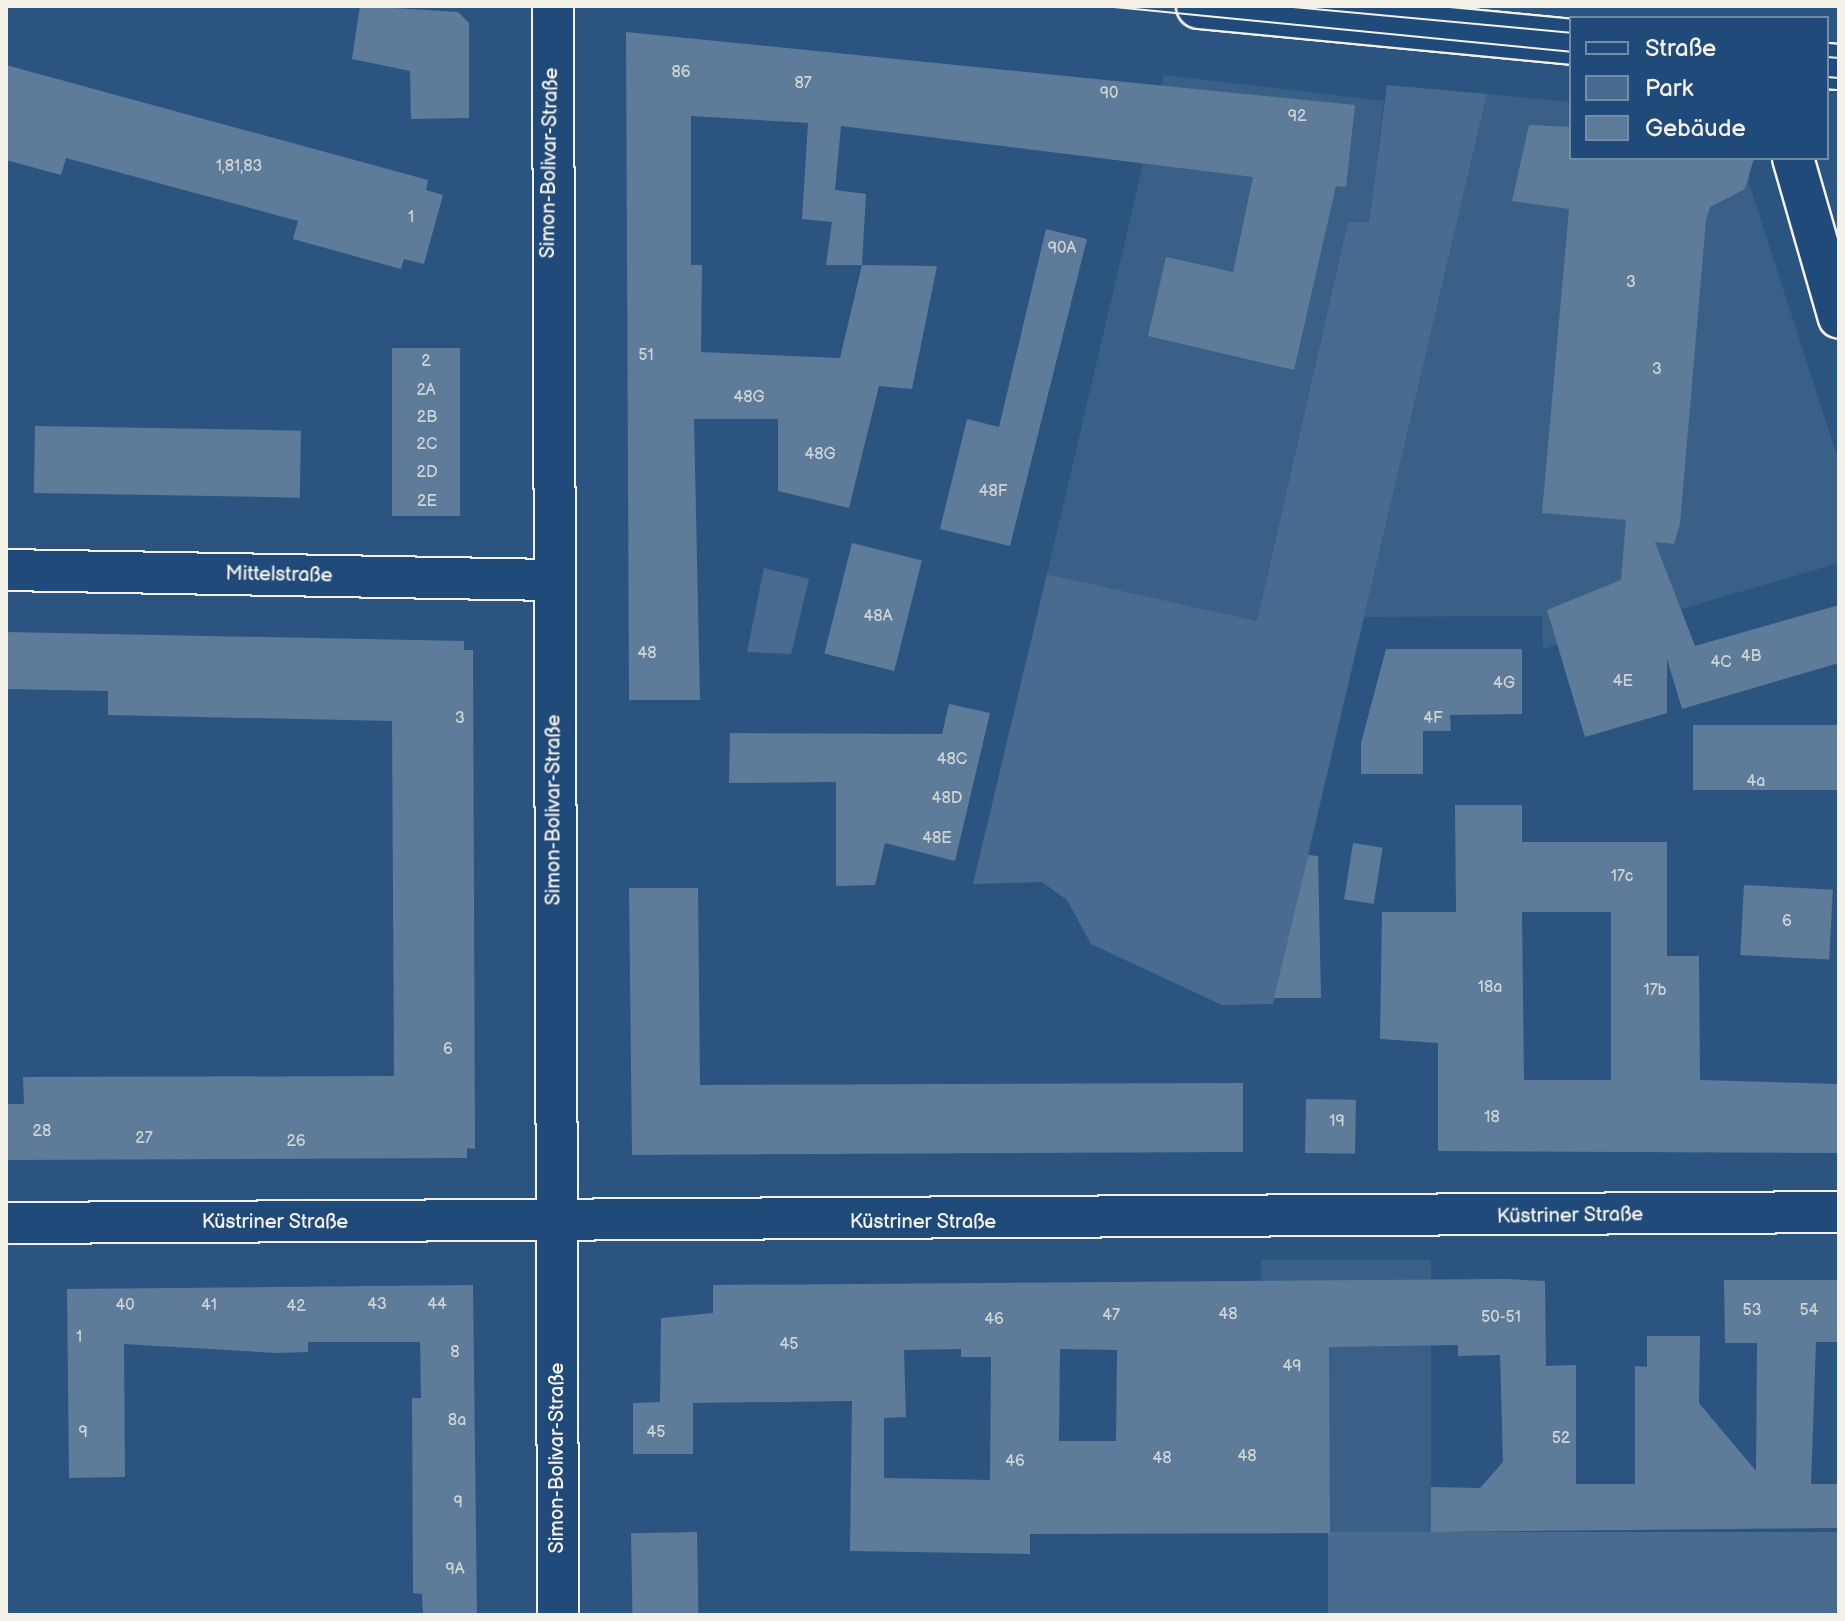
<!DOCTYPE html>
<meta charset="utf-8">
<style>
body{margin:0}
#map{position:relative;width:1845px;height:1621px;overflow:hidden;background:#2c5481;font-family:"Balsamiq Sans",sans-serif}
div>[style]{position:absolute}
.built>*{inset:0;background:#3b6088;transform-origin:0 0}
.green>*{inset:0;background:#496b90;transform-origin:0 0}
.building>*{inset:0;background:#5e7b9a;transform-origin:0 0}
.roads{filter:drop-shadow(2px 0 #f4f1e8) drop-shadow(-2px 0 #f4f1e8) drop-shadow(0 2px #f4f1e8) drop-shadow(0 -2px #f4f1e8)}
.minor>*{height:40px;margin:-20px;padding:0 20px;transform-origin:20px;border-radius:20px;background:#1f4a7a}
.major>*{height:44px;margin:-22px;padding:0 22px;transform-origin:22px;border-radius:22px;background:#1f4a7a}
.tram>*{height:2px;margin:-1px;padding:0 1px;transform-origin:1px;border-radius:1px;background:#f4f1e8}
span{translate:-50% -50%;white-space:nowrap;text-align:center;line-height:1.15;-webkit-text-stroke:7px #1f4a7a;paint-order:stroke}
.number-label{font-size:16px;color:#ced4d4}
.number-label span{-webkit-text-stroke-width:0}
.street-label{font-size:20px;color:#f4f1e8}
.frame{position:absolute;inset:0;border:8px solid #f4f1e8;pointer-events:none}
.legend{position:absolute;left:1569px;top:16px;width:260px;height:144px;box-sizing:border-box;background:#1f4a7a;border:2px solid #748da6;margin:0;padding:10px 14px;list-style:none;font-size:24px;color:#f4f1e8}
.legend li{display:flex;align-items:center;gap:16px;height:40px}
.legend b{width:40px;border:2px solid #748da6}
</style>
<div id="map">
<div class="built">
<div style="clip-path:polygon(1164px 75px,1384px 101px,1369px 223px,1348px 222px,1257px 621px,1047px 574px)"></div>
<div style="clip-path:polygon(1487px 94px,1571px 102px,1571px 158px,1750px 158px,1749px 183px,1839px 462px,1839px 563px,1543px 649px,1542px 616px,1364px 617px)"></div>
<div style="left:1431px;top:1260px;width:272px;height:170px;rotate:90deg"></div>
</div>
<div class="green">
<div style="clip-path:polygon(1387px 85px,1487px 94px,1273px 1004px,1222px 1005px,1091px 944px,1067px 900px,1042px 882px,973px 884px,1047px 574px,1257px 621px,1348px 222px,1369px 222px)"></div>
<div style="clip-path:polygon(764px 568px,809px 579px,791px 654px,747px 652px)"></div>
<div style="left:1839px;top:1532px;width:83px;height:511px;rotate:90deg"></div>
</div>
<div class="building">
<div style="clip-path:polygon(360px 6px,458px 12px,469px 23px,469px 118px,411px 119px,410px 71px,352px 59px)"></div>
<div style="clip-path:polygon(evenodd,626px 32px,1355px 105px,1346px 187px,1336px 186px,1294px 370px,1148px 336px,1166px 257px,1233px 272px,1253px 177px,841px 126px,835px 190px,866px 194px,862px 265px,937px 266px,912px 389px,879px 386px,849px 508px,778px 491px,778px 419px,694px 419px,700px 700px,629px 700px,626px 32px,691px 116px,808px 123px,802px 219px,832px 222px,826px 265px,862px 265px,840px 358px,701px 352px,702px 265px,691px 265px,691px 116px)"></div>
<div style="clip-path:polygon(6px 65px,428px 180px,426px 190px,443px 195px,424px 264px,404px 259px,401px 269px,293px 239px,298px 221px,66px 158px,61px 175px,6px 160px)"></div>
<div style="clip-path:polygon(1529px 125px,1571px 127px,1571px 158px,1754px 158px,1745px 189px,1710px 207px,1706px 220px,1680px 524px,1674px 544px,1655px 542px,1695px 646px,1839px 605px,1839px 663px,1682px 709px,1667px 659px,1667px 713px,1585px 737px,1547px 610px,1621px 580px,1626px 520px,1542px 513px,1569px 209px,1512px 201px)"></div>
<div style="clip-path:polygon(1046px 229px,1087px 239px,1010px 546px,940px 529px,967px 419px,999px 427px)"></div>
<div style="left:392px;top:348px;width:68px;height:168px"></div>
<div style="left:35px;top:426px;width:266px;height:67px;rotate:1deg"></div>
<div style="left:852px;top:543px;width:72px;height:114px;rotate:14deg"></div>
<div style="clip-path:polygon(6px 632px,464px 641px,464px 650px,473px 650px,475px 1149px,467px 1148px,467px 1158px,6px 1160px,6px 1104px,24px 1104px,23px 1077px,394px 1076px,392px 721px,108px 715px,108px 691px,6px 689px)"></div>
<div style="clip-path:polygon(1386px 649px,1522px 649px,1522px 714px,1450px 715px,1451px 731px,1423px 731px,1423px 774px,1361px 774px,1361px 743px)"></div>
<div style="clip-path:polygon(949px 704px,990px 713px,955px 861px,885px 843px,875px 885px,836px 886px,836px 782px,729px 783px,730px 733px,942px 734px)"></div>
<div style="left:1839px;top:725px;width:65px;height:146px;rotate:90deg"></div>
<div style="clip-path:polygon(evenodd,1455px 805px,1522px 805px,1522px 842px,1667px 842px,1667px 956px,1699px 956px,1700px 1080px,1839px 1084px,1839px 1153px,1438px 1151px,1438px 1043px,1380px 1039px,1382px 912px,1456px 912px,1455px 805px,1522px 912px,1611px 912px,1611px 1080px,1524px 1080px,1522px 912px)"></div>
<div style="left:1353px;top:843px;width:30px;height:57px;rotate:9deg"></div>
<div style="clip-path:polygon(1308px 855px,1318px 856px,1321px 998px,1274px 998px)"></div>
<div style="left:1744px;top:885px;width:89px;height:70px;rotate:3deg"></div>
<div style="clip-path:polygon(629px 888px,698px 888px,700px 1085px,1243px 1083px,1243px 1152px,632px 1155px)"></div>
<div style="left:1306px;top:1099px;width:50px;height:54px;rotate:1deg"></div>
<div style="clip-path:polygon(evenodd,1724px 1280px,1838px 1280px,1838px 1342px,1816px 1342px,1811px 1484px,1839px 1484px,1839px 1528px,1431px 1532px,1431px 1487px,1480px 1488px,1503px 1462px,1500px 1355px,1458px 1356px,1458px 1345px,1329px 1347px,1330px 1533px,1030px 1534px,1030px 1554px,850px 1551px,852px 1401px,693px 1403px,693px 1454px,633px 1454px,633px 1403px,660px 1402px,661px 1318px,713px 1313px,713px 1285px,1506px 1279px,1545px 1281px,1546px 1366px,1576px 1365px,1576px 1484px,1635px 1484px,1635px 1366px,1647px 1367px,1647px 1336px,1700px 1336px,1699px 1403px,1756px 1471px,1757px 1343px,1725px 1343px,1724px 1280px,961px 1349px,961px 1357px,991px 1357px,990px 1480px,884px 1478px,884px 1418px,906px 1417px,904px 1350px,961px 1349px,1724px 1280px,1060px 1349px,1117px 1350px,1116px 1441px,1059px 1441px,1060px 1349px)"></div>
<div style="clip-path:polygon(473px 1285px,477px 1615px,423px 1615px,422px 1594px,413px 1593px,412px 1398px,421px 1398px,420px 1342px,308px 1342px,308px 1352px,277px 1353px,124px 1344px,125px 1477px,69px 1478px,67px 1289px)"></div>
<div style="left:697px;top:1532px;width:83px;height:66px;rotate:89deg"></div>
</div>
<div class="roads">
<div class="minor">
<div style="left:553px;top:6px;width:1609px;rotate:89.82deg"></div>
<div style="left:1793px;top:158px;width:166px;rotate:74deg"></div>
<div style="left:6px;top:570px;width:546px;rotate:1.05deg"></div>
<div style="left:6px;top:1223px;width:1833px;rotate:-0.34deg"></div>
</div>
<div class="major">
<div style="left:1199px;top:6px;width:374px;rotate:5.5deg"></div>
<div style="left:1827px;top:66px;width:12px;rotate:5deg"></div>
</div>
</div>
<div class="tram">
<div style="left:1104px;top:6px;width:469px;rotate:5.6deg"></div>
<div style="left:1282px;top:6px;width:290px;rotate:5.3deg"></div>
<div style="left:1827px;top:57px;width:12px;rotate:5deg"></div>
<div style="left:1827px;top:77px;width:12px;rotate:5deg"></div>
</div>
<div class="number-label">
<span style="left:681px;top:73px">86</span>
<span style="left:803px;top:84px">87</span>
<span style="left:1109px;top:94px">90</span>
<span style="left:1297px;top:117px">92</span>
<span style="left:239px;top:167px">1,81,83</span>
<span style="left:411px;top:218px">1</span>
<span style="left:1062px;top:249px">90A</span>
<span style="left:1631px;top:283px">3</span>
<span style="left:646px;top:356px">51</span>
<span style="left:426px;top:362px">2</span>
<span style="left:1657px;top:370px">3</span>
<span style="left:426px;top:391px">2A</span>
<span style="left:749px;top:398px">48G</span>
<span style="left:427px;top:418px">2B</span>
<span style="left:427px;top:445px">2C</span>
<span style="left:820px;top:455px">48G</span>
<span style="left:427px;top:473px">2D</span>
<span style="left:993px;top:492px">48F</span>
<span style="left:427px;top:502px">2E</span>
<span style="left:878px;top:617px">48A</span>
<span style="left:647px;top:654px">48</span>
<span style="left:1751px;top:657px">4B</span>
<span style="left:1721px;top:663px">4C</span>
<span style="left:1623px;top:682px">4E</span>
<span style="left:1504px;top:684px">4G</span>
<span style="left:460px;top:719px">3</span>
<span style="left:1433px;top:719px">4F</span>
<span style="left:952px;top:760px">48C</span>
<span style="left:1756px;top:782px">4a</span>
<span style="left:947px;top:799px">48D</span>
<span style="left:937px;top:839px">48E</span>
<span style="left:1622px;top:877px">17c</span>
<span style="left:1787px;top:922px">6</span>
<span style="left:1490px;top:988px">18a</span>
<span style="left:1655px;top:991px">17b</span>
<span style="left:448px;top:1050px">6</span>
<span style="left:1492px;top:1118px">18</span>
<span style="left:1337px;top:1122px">19</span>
<span style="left:42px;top:1132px">28</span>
<span style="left:144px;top:1139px">27</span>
<span style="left:296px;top:1142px">26</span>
<span style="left:377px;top:1305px">43</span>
<span style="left:437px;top:1305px">44</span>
<span style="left:125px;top:1306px">40</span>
<span style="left:209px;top:1306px">41</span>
<span style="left:296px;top:1307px">42</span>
<span style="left:1752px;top:1311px">53</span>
<span style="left:1809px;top:1311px">54</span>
<span style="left:1228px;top:1315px">48</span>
<span style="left:1111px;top:1316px">47</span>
<span style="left:1501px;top:1318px">50-51</span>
<span style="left:994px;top:1320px">46</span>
<span style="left:79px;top:1338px">1</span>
<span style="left:789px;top:1345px">45</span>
<span style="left:455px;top:1353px">8</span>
<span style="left:1292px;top:1367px">49</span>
<span style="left:457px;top:1421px">8a</span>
<span style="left:83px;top:1433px">9</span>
<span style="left:656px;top:1433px">45</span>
<span style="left:1561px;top:1439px">52</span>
<span style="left:1247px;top:1457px">48</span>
<span style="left:1162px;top:1459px">48</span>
<span style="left:1015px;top:1462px">46</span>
<span style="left:458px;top:1503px">9</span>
<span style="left:455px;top:1570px">9A</span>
</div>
<div class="street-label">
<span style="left:550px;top:163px;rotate:-89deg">Simon-Bolivar-Straße</span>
<span style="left:279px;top:575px;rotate:1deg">Mittelstraße</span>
<span style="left:554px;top:810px;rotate:-90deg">Simon-Bolivar-Straße</span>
<span style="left:1570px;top:1216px;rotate:-1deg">Küstriner Straße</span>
<span style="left:275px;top:1222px">Küstriner Straße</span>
<span style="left:923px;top:1222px">Küstriner Straße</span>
<span style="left:557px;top:1458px;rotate:-90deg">Simon-Bolivar-Straße</span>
</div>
<div class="frame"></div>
<ul class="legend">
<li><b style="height:10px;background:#1f4a7a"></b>Straße</li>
<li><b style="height:22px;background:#496b90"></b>Park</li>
<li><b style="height:22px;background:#5e7b9a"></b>Gebäude</li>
</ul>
</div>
